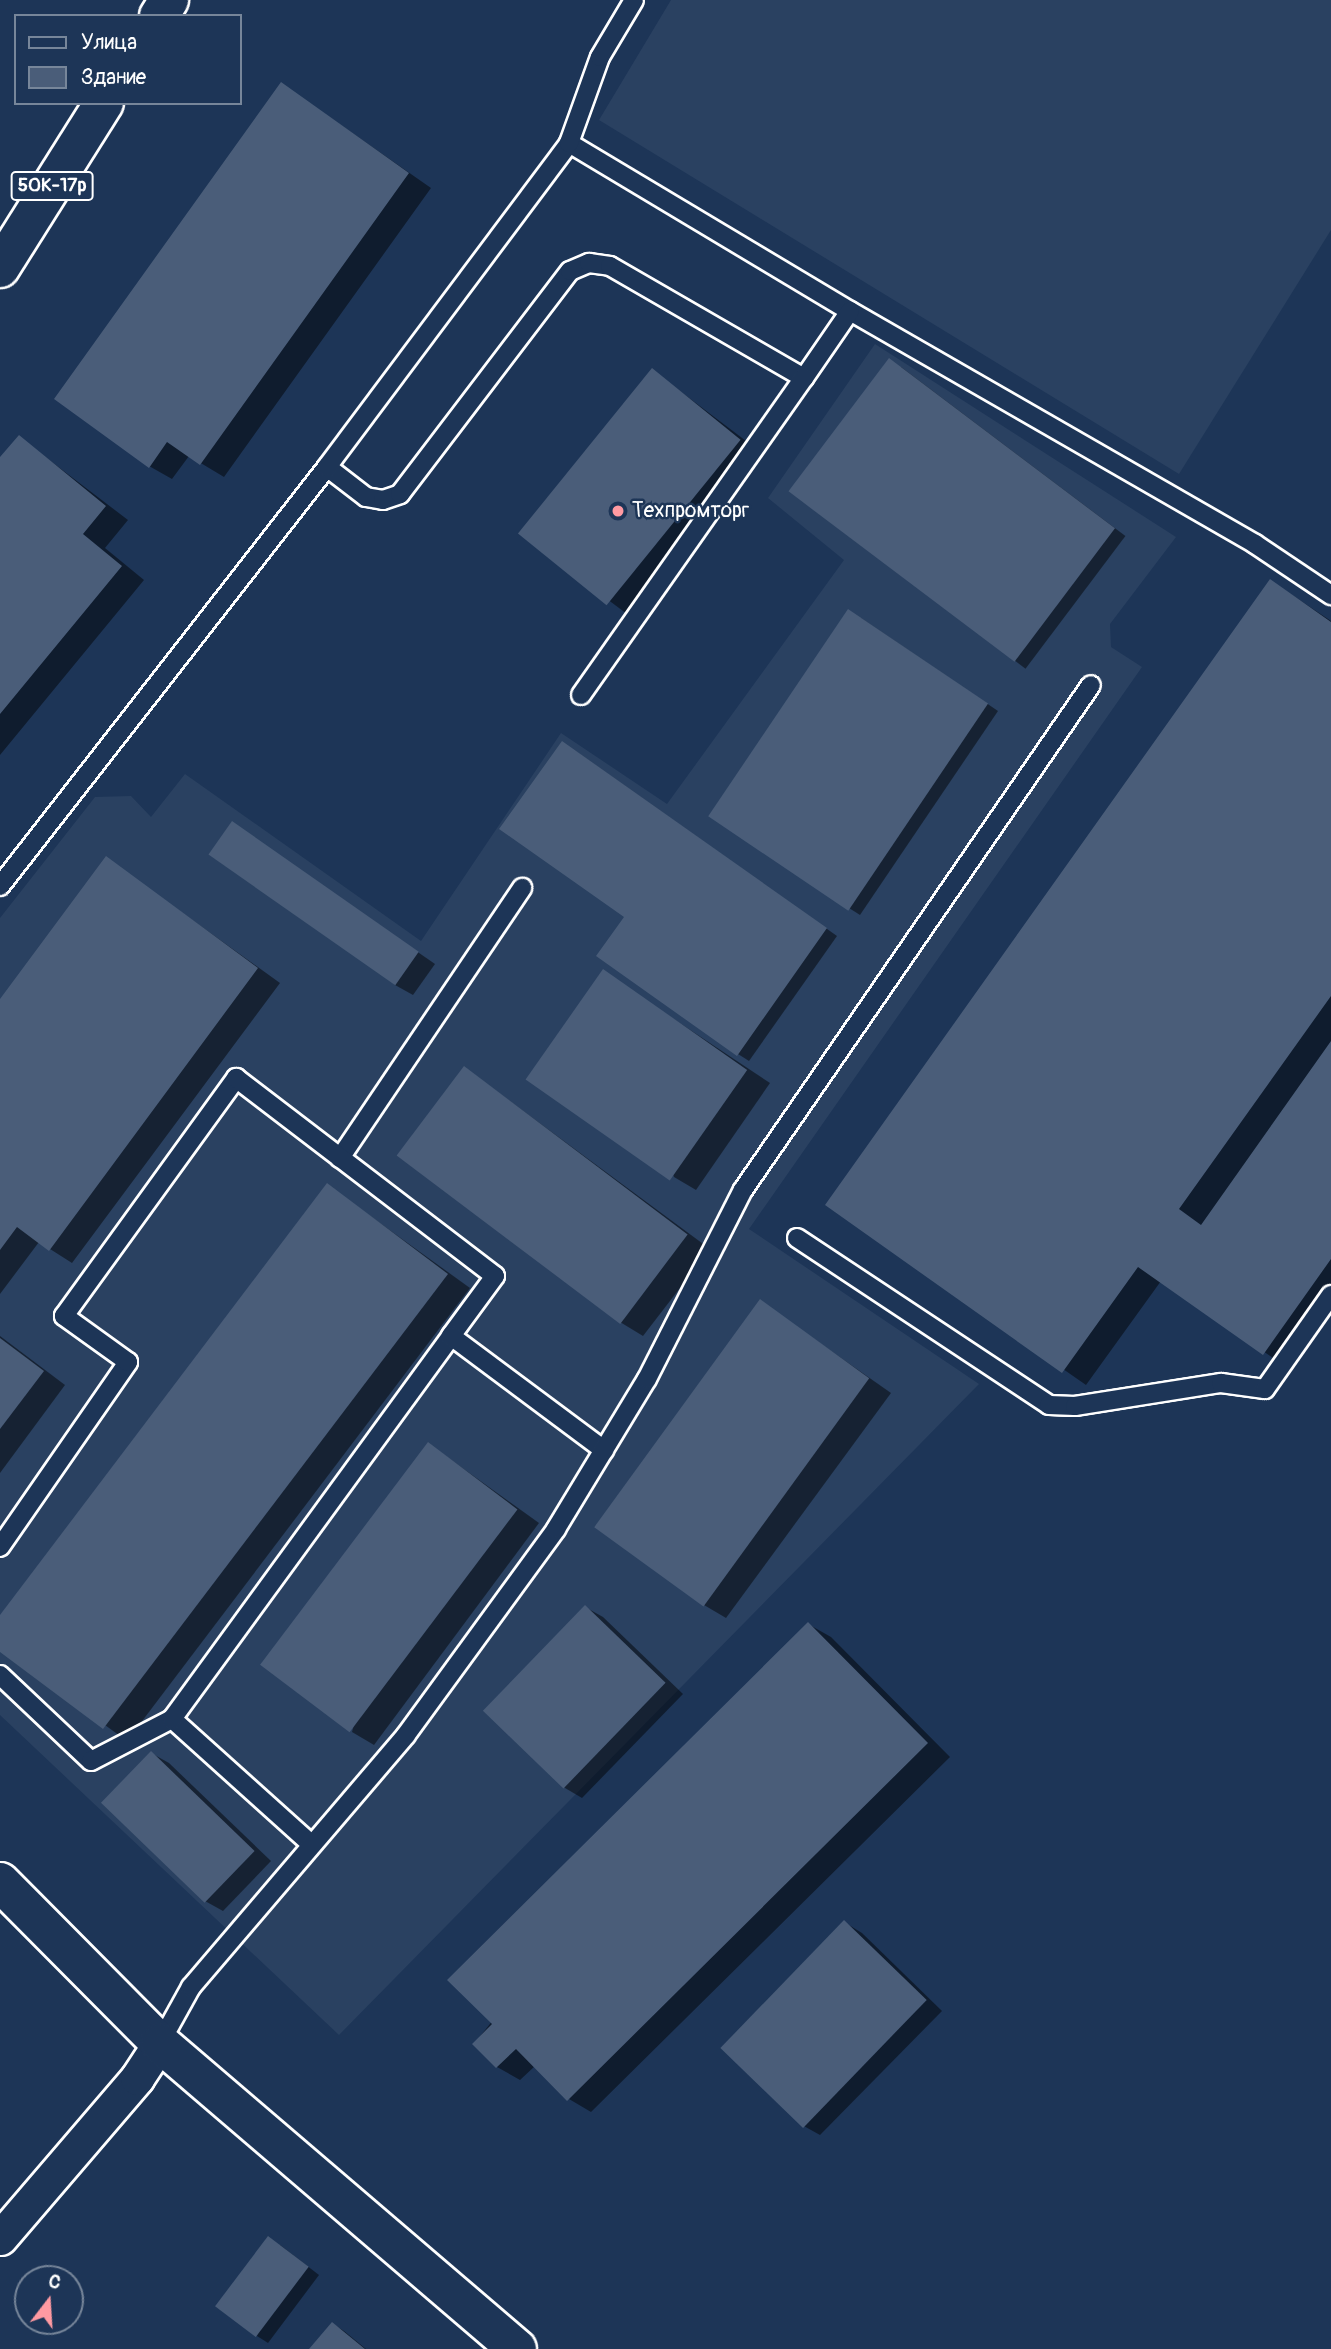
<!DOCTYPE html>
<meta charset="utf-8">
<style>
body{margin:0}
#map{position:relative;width:1331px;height:2349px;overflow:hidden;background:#1d3557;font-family:Pangolin,sans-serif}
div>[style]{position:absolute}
.built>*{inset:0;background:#2a4161}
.shadow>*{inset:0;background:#0007;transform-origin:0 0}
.building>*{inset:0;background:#4a5d79;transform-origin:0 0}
.roads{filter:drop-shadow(2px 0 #fff) drop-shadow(-2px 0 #fff) drop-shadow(0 2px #fff) drop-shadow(0 -2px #fff)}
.lane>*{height:18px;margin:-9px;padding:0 9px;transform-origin:9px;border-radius:9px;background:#1d3557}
.street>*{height:33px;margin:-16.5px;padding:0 16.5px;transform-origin:16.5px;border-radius:16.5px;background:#1d3557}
.secondary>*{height:38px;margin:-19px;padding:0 19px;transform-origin:19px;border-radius:19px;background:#1d3557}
.primary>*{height:38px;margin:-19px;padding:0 19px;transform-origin:19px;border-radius:19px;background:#1d3557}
.dots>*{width:19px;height:19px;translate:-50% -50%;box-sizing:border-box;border:4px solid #1d3557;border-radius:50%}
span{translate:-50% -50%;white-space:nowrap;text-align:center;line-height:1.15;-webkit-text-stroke:5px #1d3557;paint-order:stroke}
.shield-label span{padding:2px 5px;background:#1d3557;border:2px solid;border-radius:5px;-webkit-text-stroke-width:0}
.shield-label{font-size:19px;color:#fff;font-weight:700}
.poi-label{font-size:21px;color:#fff}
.left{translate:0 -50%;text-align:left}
.legend{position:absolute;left:14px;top:14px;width:228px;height:91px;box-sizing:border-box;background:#1d3557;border:2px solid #77869a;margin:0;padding:9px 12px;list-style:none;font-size:21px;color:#fff}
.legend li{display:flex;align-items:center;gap:14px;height:35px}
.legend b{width:35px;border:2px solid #77869a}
.north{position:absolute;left:14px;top:2265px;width:70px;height:70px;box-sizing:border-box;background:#1d3557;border:2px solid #77869a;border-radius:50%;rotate:17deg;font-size:19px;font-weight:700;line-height:28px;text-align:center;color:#fff}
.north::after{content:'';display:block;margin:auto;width:24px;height:32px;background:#ff9aa2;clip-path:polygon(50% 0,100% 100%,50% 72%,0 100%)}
</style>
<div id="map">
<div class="built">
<div style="clip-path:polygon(671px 0,1331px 0,1331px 230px,1179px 474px,599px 120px)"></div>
<div style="clip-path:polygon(875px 344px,1176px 537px,1110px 624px,1111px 647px,1142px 667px,749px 1229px,979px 1384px,339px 2035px,0 1715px,0 918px,95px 797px,131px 796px,151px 817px,185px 774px,421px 941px,561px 733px,667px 804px,844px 560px,768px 498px)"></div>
</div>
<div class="shadow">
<div style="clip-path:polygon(282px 84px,431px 188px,224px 477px,189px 456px,172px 479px,149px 466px)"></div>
<div style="left:901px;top:367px;width:281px;height:166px;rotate:37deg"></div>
<div style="left:652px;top:370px;width:139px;height:210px;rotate:37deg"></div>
<div style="clip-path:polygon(19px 437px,128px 520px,105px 548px,144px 580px,0 755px,0 460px)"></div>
<div style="clip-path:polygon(1271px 581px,1331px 621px,1331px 1304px,1286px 1367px,1161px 1281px,1086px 1385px,828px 1205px)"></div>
<div style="clip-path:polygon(861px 618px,998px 711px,860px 915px,849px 908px)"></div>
<div style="clip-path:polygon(574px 750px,837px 936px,749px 1061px,738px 1054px)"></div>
<div style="clip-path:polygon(233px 824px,435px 964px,413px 995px,395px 985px)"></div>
<div style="clip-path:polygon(106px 858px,280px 983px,72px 1263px,39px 1242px,0 1294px,0 1002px)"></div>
<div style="clip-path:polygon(603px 972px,770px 1083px,696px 1190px,674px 1177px)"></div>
<div style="clip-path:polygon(465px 1068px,710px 1249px,643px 1336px,620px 1322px)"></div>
<div style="clip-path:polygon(327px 1185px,470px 1288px,127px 1741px,0 1649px,0 1618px)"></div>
<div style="clip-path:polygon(760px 1301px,891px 1393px,726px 1618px,704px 1605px)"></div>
<div style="clip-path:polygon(0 1336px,65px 1385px,0 1473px)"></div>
<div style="clip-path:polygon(429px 1444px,539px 1523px,374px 1745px,352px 1732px)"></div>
<div style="clip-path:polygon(585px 1607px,603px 1617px,683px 1694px,582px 1798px,565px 1788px,485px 1710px)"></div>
<div style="clip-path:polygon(808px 1624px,831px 1637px,950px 1757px,591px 2112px,569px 2099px,535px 2066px,520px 2080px,497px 2067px,474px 2044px)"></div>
<div style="clip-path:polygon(151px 1753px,169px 1763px,271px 1861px,223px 1911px,205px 1901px,103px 1803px)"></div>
<div style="clip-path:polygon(844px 1922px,862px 1933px,942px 2011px,820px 2135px,802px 2125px)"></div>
<div style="clip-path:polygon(280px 2245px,319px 2275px,268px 2343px,257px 2336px)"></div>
<div style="clip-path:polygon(333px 2324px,344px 2331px,366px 2349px,312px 2349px)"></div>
</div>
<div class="building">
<div style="clip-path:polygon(281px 82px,409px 173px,200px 465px,167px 442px,149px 468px,54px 399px)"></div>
<div style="left:889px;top:358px;width:283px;height:167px;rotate:37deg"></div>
<div style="left:652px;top:368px;width:114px;height:213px;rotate:39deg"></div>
<div style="clip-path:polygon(19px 435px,106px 506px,83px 534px,122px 566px,0 714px,0 457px)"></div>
<div style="clip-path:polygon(1270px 579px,1331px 622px,1331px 996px,1179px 1209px,1201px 1225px,1331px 1041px,1331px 1259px,1263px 1355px,1138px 1267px,1062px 1373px,825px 1205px)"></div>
<div style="left:848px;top:609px;width:169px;height:250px;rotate:34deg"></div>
<div style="clip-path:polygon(562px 741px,827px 928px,737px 1056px,596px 956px,624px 917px,499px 829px)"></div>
<div style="left:232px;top:821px;width:228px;height:41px;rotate:35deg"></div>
<div style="clip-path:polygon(106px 856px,258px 968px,49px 1251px,17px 1227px,0 1250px,0 999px)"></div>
<div style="left:603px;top:969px;width:176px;height:135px;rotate:35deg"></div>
<div style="left:464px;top:1066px;width:280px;height:112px;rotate:37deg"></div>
<div style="clip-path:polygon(327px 1183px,448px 1274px,103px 1729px,0 1652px,0 1615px)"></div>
<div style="left:760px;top:1299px;width:135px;height:282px;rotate:36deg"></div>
<div style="clip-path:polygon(0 1338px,44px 1371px,0 1429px)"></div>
<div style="left:428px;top:1442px;width:112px;height:279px;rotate:37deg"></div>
<div style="left:585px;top:1605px;width:112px;height:147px;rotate:44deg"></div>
<div style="clip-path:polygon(808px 1622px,928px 1743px,567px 2101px,516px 2049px,496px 2068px,472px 2044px,492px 2024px,447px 1980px)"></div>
<div style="left:151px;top:1751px;width:144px;height:72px;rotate:44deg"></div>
<div style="left:844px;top:1920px;width:115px;height:178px;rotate:44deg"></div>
<div style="left:268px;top:2236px;width:51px;height:88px;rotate:37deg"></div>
<div style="clip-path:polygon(332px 2322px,365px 2349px,309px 2349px)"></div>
</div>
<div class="roads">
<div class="lane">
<div style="left:569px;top:143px;width:327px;rotate:30.9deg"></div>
<div style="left:850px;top:311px;width:467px;rotate:29.9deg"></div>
<div style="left:1255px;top:544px;width:92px;rotate:33.9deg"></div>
<div style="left:327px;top:467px;width:49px;rotate:37.6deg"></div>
<div style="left:366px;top:497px;width:17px;rotate:10deg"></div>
<div style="left:383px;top:500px;width:18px;rotate:-19deg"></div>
<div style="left:400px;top:494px;width:280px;rotate:-52.7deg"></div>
<div style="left:570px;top:271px;width:21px;rotate:-23deg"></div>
<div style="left:589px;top:263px;width:21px;rotate:8deg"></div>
<div style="left:610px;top:266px;width:224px;rotate:30deg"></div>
<div style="left:804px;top:378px;width:81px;rotate:-55.5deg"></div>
<div style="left:581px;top:695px;width:388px;rotate:-54.9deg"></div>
<div style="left:0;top:886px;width:531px;rotate:-52.03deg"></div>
<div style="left:327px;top:467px;width:404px;rotate:-53.2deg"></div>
<div style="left:569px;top:143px;width:91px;rotate:-70.2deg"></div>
<div style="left:600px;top:57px;width:66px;rotate:-59.2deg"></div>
<div style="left:340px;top:1158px;width:326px;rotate:-56deg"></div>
<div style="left:797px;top:1238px;width:302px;rotate:33.5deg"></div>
<div style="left:1049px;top:1405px;width:26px;rotate:2deg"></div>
<div style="left:1075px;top:1406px;width:148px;rotate:-9deg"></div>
<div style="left:1221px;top:1383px;width:44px;rotate:7.8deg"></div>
<div style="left:1265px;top:1389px;width:115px;rotate:-54.9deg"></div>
<div style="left:0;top:1547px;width:225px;rotate:-55.3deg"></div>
<div style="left:128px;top:1362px;width:79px;rotate:-144.3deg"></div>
<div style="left:64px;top:1316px;width:294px;rotate:-54.1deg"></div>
<div style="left:236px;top:1078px;width:326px;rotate:37.4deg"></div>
<div style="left:495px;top:1276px;width:74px;rotate:126.3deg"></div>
<div style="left:0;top:1675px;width:125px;rotate:43.4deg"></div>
<div style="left:91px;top:1761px;width:91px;rotate:-27.4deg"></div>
<div style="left:311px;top:1844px;width:187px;rotate:-138deg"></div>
<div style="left:172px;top:1719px;width:474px;rotate:-53.9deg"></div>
<div style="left:451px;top:1336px;width:191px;rotate:36.7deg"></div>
<div style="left:160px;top:2043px;width:64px;rotate:-61deg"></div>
<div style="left:191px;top:1987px;width:331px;rotate:-49.5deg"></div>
<div style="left:406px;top:1735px;width:255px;rotate:-53.9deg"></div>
<div style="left:556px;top:1529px;width:175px;rotate:-58.8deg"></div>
<div style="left:647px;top:1379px;width:212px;rotate:-63.1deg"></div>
<div style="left:743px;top:1190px;width:613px;rotate:-55.43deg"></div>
</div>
<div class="street">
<div style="left:0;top:2238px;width:211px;rotate:-49.4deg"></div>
<div style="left:137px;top:2078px;width:42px;rotate:-56.7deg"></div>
</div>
<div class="secondary">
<div style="left:0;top:1882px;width:227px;rotate:45.2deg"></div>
<div style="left:160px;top:2043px;width:470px;rotate:40.6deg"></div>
</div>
<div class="primary">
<div style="left:159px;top:16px;width:19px;rotate:-58deg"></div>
<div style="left:0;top:268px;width:195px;rotate:-57.8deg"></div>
</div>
</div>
<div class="dots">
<div style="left:618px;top:511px;background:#ff9aa2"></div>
</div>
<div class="shield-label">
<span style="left:52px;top:186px">50К-17р</span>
</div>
<div class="poi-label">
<span class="left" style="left:632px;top:511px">Техпромторг</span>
</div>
<ul class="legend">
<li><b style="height:9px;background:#1d3557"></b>Улица</li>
<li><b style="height:19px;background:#4a5d79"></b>Здание</li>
</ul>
<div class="north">С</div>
</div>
